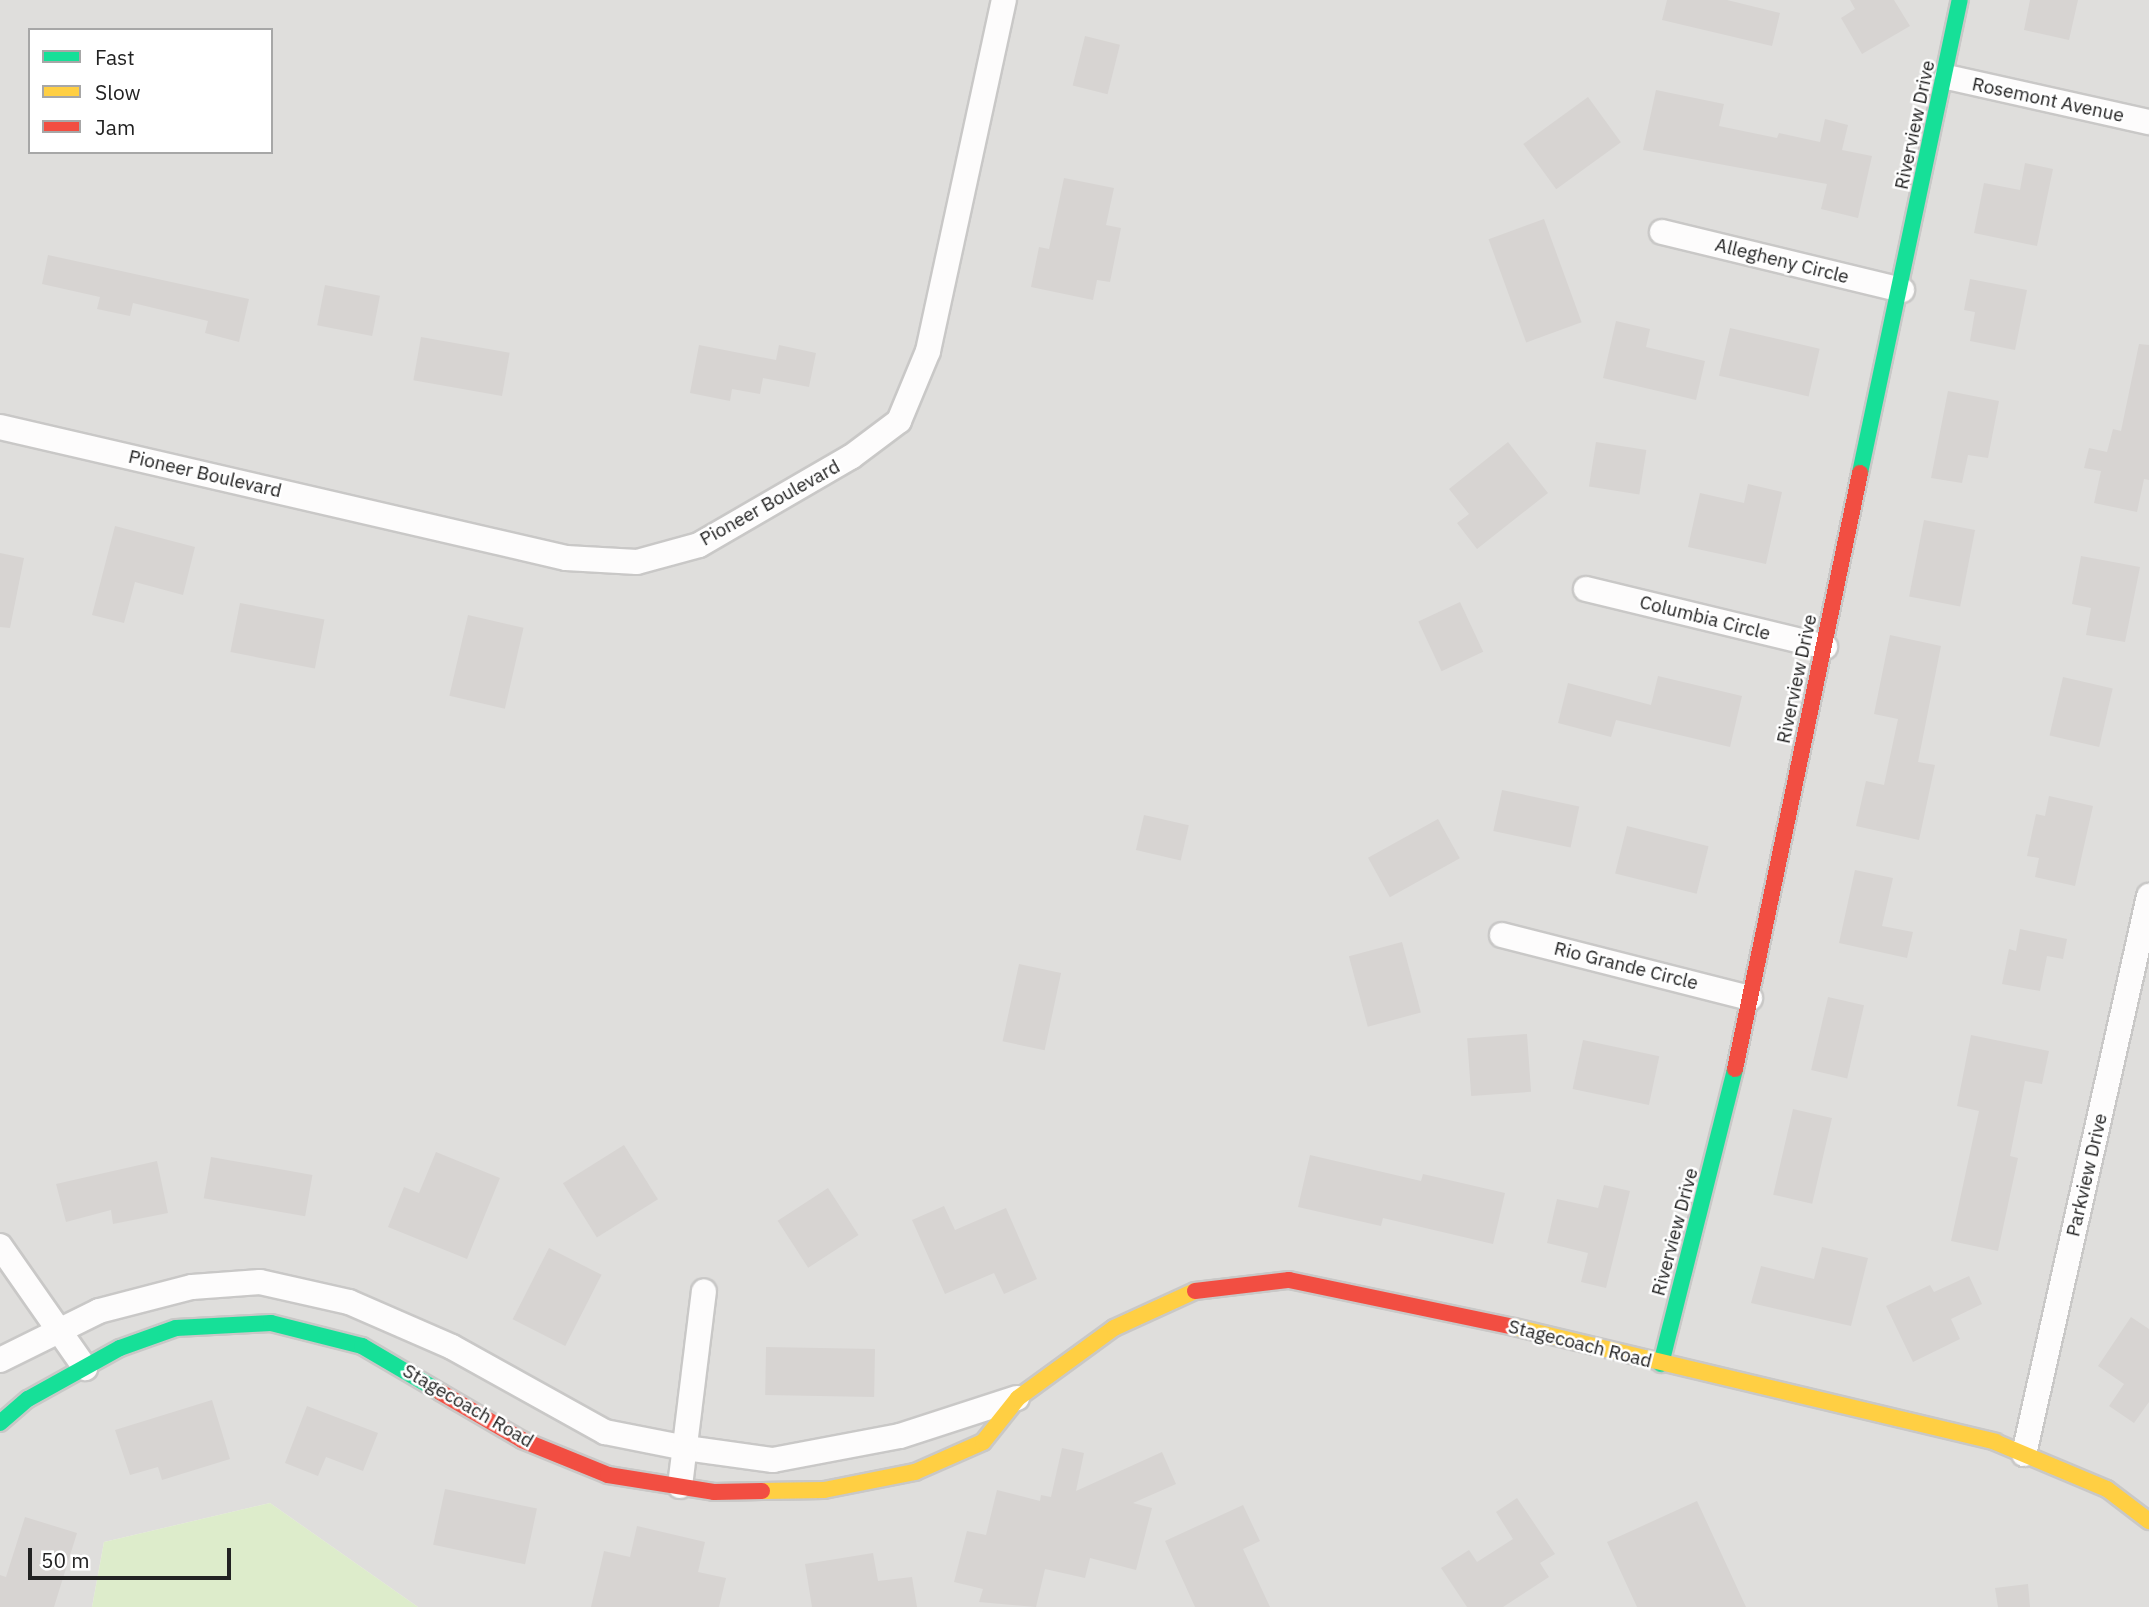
<!DOCTYPE html>
<style>
body{margin:0}
#map{position:relative;width:2149px;height:1607px;overflow:hidden;background:#f0eeeb;font-family:"IBM Plex Sans",sans-serif}
div>[style]{position:absolute}
.residential>*{inset:0;background:#dfdedc}
.grass>*{inset:0;background:#ddeccb}
.building>*{inset:0;background:#d7d4d2;transform-origin:0 0}
.roads{filter:drop-shadow(2px 0 #c9c8c7) drop-shadow(-2px 0 #c9c8c7) drop-shadow(0 2px #c9c8c7) drop-shadow(0 -2px #c9c8c7)}
.street>*{height:24px;margin:-12px;padding:0 12px;transform-origin:12px;border-radius:12px;background:#fdfcfc}
.fast>*{height:16px;margin:-8px;padding:0 8px;transform-origin:8px;border-radius:8px;background:#16e098}
.slow>*{height:16px;margin:-8px;padding:0 8px;transform-origin:8px;border-radius:8px;background:#ffcf43}
.jam>*{height:16px;margin:-8px;padding:0 8px;transform-origin:8px;border-radius:8px;background:#f24e42}
span{translate:-50% -50%;white-space:nowrap;text-align:center;line-height:1.15;-webkit-text-stroke:5px #fff;paint-order:stroke}
.street-label{font-size:19px;color:#222}
.legend{position:absolute;left:28px;top:28px;width:245px;height:126px;box-sizing:border-box;background:#fff;border:2px solid #a7a7a7;margin:0;padding:9px 12px;list-style:none;font-size:21px;color:#222}
.legend li{display:flex;align-items:center;gap:14px;height:35px}
.legend b{width:35px;border:2px solid #a7a7a7}
.scale{position:absolute;left:28px;top:1548px;width:203px;height:32px;box-sizing:border-box;border:4px solid #222;border-top:0;padding-left:9px;font-size:21px;line-height:24px;white-space:nowrap;color:#222;-webkit-text-stroke:5px #fff;paint-order:stroke}
</style>
<div id="map">
<div class="residential">
<div style="clip-path:polygon(evenodd,0 0,2149px 0,2149px 1607px,418px 1607px,270px 1503px,104px 1542px,92px 1607px,0 1607px,0 0,30px 30px,271px 30px,271px 152px,30px 152px,30px 30px)"></div>
</div>
<div class="grass">
<div style="clip-path:polygon(270px 1503px,418px 1607px,92px 1607px,104px 1542px)"></div>
</div>
<div class="building">
<div style="clip-path:polygon(1667px 0,1727px 0,1780px 13px,1772px 46px,1662px 20px)"></div>
<div style="clip-path:polygon(1850px 0,1894px 0,1910px 26px,1862px 54px,1841px 18px,1855px 9px)"></div>
<div style="clip-path:polygon(2030px 0,2078px 0,2069px 40px,2024px 30px)"></div>
<div style="left:1085px;top:36px;width:36px;height:51px;rotate:14deg"></div>
<div style="clip-path:polygon(1656px 90px,1724px 104px,1719px 126px,1777px 138px,1779px 133px,1820px 142px,1825px 119px,1848px 125px,1842px 150px,1872px 156px,1858px 218px,1821px 209px,1827px 184px,1643px 150px)"></div>
<div style="left:1588px;top:97px;width:56px;height:80px;rotate:54deg"></div>
<div style="clip-path:polygon(2025px 163px,2053px 169px,2037px 246px,1974px 233px,1984px 183px,2020px 190px)"></div>
<div style="clip-path:polygon(1064px 178px,1114px 188px,1106px 225px,1121px 228px,1110px 282px,1097px 280px,1093px 300px,1031px 287px,1039px 247px,1049px 249px)"></div>
<div style="left:1544px;top:219px;width:110px;height:59px;rotate:70deg"></div>
<div style="clip-path:polygon(48px 255px,249px 299px,239px 342px,205px 333px,208px 321px,133px 303px,130px 316px,97px 309px,100px 297px,42px 284px)"></div>
<div style="clip-path:polygon(1970px 279px,2027px 290px,2015px 350px,1970px 341px,1975px 312px,1964px 310px)"></div>
<div style="left:325px;top:285px;width:56px;height:41px;rotate:11deg"></div>
<div style="clip-path:polygon(1616px 321px,1650px 329px,1646px 347px,1705px 361px,1696px 400px,1603px 378px)"></div>
<div style="left:1730px;top:328px;width:92px;height:49px;rotate:13deg"></div>
<div style="left:421px;top:337px;width:90px;height:44px;rotate:10deg"></div>
<div style="clip-path:polygon(2139px 344px,2149px 345px,2149px 480px,2144px 479px,2137px 512px,2094px 503px,2101px 471px,2084px 468px,2089px 448px,2107px 452px,2113px 429px,2121px 431px)"></div>
<div style="clip-path:polygon(699px 345px,776px 360px,779px 345px,816px 353px,809px 387px,763px 378px,760px 394px,732px 389px,730px 401px,690px 393px)"></div>
<div style="clip-path:polygon(1948px 391px,1999px 401px,1988px 458px,1968px 455px,1962px 483px,1931px 478px)"></div>
<div style="clip-path:polygon(1508px 442px,1548px 493px,1477px 549px,1457px 523px,1469px 514px,1449px 489px)"></div>
<div style="left:1596px;top:442px;width:51px;height:45px;rotate:9deg"></div>
<div style="clip-path:polygon(1748px 484px,1782px 492px,1766px 564px,1688px 547px,1700px 493px,1744px 503px)"></div>
<div style="left:1924px;top:520px;width:52px;height:78px;rotate:11deg"></div>
<div style="clip-path:polygon(115px 526px,195px 547px,183px 595px,135px 582px,124px 623px,92px 615px)"></div>
<div style="clip-path:polygon(0 553px,24px 558px,10px 628px,0 627px)"></div>
<div style="clip-path:polygon(2081px 556px,2140px 567px,2125px 642px,2086px 635px,2091px 608px,2072px 604px)"></div>
<div style="left:1460px;top:602px;width:55px;height:46px;rotate:65deg"></div>
<div style="left:240px;top:603px;width:86px;height:50px;rotate:11deg"></div>
<div style="left:468px;top:615px;width:57px;height:83px;rotate:13deg"></div>
<div style="clip-path:polygon(1890px 635px,1941px 646px,1918px 762px,1935px 765px,1919px 840px,1856px 826px,1866px 781px,1884px 785px,1898px 719px,1874px 714px)"></div>
<div style="clip-path:polygon(1658px 676px,1742px 696px,1730px 747px,1616px 720px,1611px 737px,1558px 723px,1568px 683px,1651px 705px)"></div>
<div style="left:2063px;top:677px;width:51px;height:60px;rotate:13deg"></div>
<div style="left:1502px;top:790px;width:79px;height:42px;rotate:12deg"></div>
<div style="clip-path:polygon(2049px 796px,2093px 806px,2075px 886px,2035px 877px,2039px 858px,2027px 856px,2036px 814px,2045px 816px)"></div>
<div style="left:1144px;top:815px;width:46px;height:36px;rotate:13deg"></div>
<div style="left:1438px;top:819px;width:45px;height:80px;rotate:61deg"></div>
<div style="left:1627px;top:826px;width:84px;height:49px;rotate:14deg"></div>
<div style="clip-path:polygon(1855px 870px,1893px 878px,1882px 926px,1913px 932px,1907px 958px,1839px 943px)"></div>
<div style="clip-path:polygon(2020px 929px,2067px 939px,2063px 959px,2047px 956px,2040px 991px,2002px 984px,2009px 949px,2016px 951px)"></div>
<div style="left:1402px;top:942px;width:73px;height:55px;rotate:75deg"></div>
<div style="left:1019px;top:964px;width:43px;height:79px;rotate:12deg"></div>
<div style="left:1828px;top:997px;width:37px;height:75px;rotate:13deg"></div>
<div style="left:1527px;top:1034px;width:58px;height:60px;rotate:86deg"></div>
<div style="clip-path:polygon(1971px 1035px,2049px 1051px,2042px 1084px,2025px 1081px,2010px 1156px,2018px 1158px,1998px 1251px,1951px 1241px,1979px 1111px,1957px 1106px)"></div>
<div style="left:1583px;top:1040px;width:78px;height:50px;rotate:12deg"></div>
<div style="left:1793px;top:1109px;width:40px;height:88px;rotate:13deg"></div>
<div style="left:624px;top:1145px;width:64px;height:72px;rotate:58deg"></div>
<div style="clip-path:polygon(436px 1152px,500px 1178px,467px 1259px,388px 1227px,404px 1187px,419px 1193px)"></div>
<div style="clip-path:polygon(1310px 1155px,1421px 1181px,1423px 1174px,1505px 1193px,1493px 1244px,1383px 1218px,1381px 1226px,1298px 1207px)"></div>
<div style="left:211px;top:1157px;width:103px;height:42px;rotate:10deg"></div>
<div style="clip-path:polygon(157px 1161px,168px 1213px,113px 1224px,111px 1210px,66px 1222px,56px 1184px)"></div>
<div style="clip-path:polygon(1604px 1185px,1630px 1191px,1606px 1288px,1581px 1282px,1588px 1253px,1547px 1243px,1557px 1199px,1598px 1208px)"></div>
<div style="left:828px;top:1188px;width:56px;height:60px;rotate:57deg"></div>
<div style="clip-path:polygon(944px 1206px,955px 1230px,1006px 1208px,1037px 1279px,1004px 1294px,994px 1273px,945px 1294px,912px 1220px)"></div>
<div style="clip-path:polygon(1822px 1247px,1868px 1258px,1851px 1326px,1751px 1303px,1761px 1266px,1814px 1279px)"></div>
<div style="left:549px;top:1248px;width:59px;height:80px;rotate:27deg"></div>
<div style="clip-path:polygon(1969px 1276px,1982px 1304px,1951px 1319px,1960px 1339px,1913px 1362px,1886px 1306px,1930px 1285px,1934px 1292px)"></div>
<div style="clip-path:polygon(2131px 1317px,2149px 1329px,2149px 1402px,2134px 1423px,2109px 1406px,2124px 1384px,2098px 1366px)"></div>
<div style="left:766px;top:1347px;width:109px;height:48px;rotate:1deg"></div>
<div style="clip-path:polygon(212px 1400px,230px 1459px,162px 1480px,158px 1467px,130px 1475px,115px 1430px)"></div>
<div style="clip-path:polygon(307px 1406px,378px 1433px,363px 1471px,326px 1457px,318px 1476px,285px 1463px)"></div>
<div style="clip-path:polygon(1062px 1448px,1084px 1453px,1076px 1491px,1162px 1452px,1176px 1484px,1133px 1503px,1152px 1508px,1136px 1570px,1090px 1558px,1085px 1578px,1045px 1569px,1036px 1607px,979px 1602px,983px 1589px,954px 1582px,967px 1531px,986px 1535px,997px 1490px,1040px 1501px,1041px 1495px,1051px 1497px)"></div>
<div style="left:445px;top:1489px;width:94px;height:57px;rotate:12deg"></div>
<div style="clip-path:polygon(1517px 1498px,1555px 1554px,1540px 1563px,1549px 1577px,1503px 1607px,1467px 1607px,1441px 1568px,1469px 1550px,1477px 1562px,1513px 1539px,1496px 1512px)"></div>
<div style="clip-path:polygon(1697px 1501px,1746px 1607px,1637px 1607px,1607px 1542px)"></div>
<div style="clip-path:polygon(1243px 1505px,1260px 1541px,1243px 1549px,1270px 1607px,1195px 1607px,1165px 1541px)"></div>
<div style="clip-path:polygon(25px 1517px,77px 1533px,54px 1607px,0 1607px,0 1575px,6px 1577px)"></div>
<div style="clip-path:polygon(637px 1526px,705px 1542px,698px 1572px,726px 1578px,719px 1607px,591px 1607px,604px 1551px,630px 1557px)"></div>
<div style="clip-path:polygon(873px 1553px,878px 1581px,912px 1577px,917px 1607px,812px 1607px,805px 1564px)"></div>
<div style="clip-path:polygon(2028px 1584px,2030px 1607px,1998px 1607px,1995px 1588px)"></div>
</div>
<div class="roads">
<div class="street">
<div style="left:1947px;top:77px;width:207px;rotate:12.6deg"></div>
<div style="left:1662px;top:232px;width:247px;rotate:13.6deg"></div>
<div style="left:0;top:427px;width:581px;rotate:13.03deg"></div>
<div style="left:566px;top:558px;width:71px;rotate:3.2deg"></div>
<div style="left:637px;top:562px;width:64px;rotate:-15.3deg"></div>
<div style="left:699px;top:545px;width:176px;rotate:-30.1deg"></div>
<div style="left:851px;top:457px;width:60px;rotate:-36.9deg"></div>
<div style="left:899px;top:421px;width:76px;rotate:-67.5deg"></div>
<div style="left:928px;top:351px;width:359px;rotate:-77.8deg"></div>
<div style="left:1586px;top:589px;width:246px;rotate:13.6deg"></div>
<div style="left:1502px;top:935px;width:256px;rotate:14.3deg"></div>
<div style="left:0;top:1246px;width:149px;rotate:55.1deg"></div>
<div style="left:0;top:1360px;width:110px;rotate:-26.3deg"></div>
<div style="left:99px;top:1311px;width:96px;rotate:-14.5deg"></div>
<div style="left:192px;top:1287px;width:68px;rotate:-4.2deg"></div>
<div style="left:260px;top:1282px;width:91px;rotate:12.7deg"></div>
<div style="left:349px;top:1302px;width:112px;rotate:23.6deg"></div>
<div style="left:452px;top:1347px;width:175px;rotate:29.1deg"></div>
<div style="left:605px;top:1432px;width:83px;rotate:11.2deg"></div>
<div style="left:686px;top:1448px;width:88px;rotate:7.9deg"></div>
<div style="left:773px;top:1460px;width:129px;rotate:-10.7deg"></div>
<div style="left:900px;top:1436px;width:123px;rotate:-18deg"></div>
<div style="left:2024px;top:1454px;width:572px;rotate:-77.37deg"></div>
<div style="left:680px;top:1486px;width:196px;rotate:-83deg"></div>
</div>
<div class="fast">
<div style="left:1860px;top:473px;width:483px;rotate:-78.1deg"></div>
<div style="left:1661px;top:1364px;width:304px;rotate:-75.9deg"></div>
<div style="left:0;top:1423px;width:37px;rotate:-41deg"></div>
<div style="left:28px;top:1399px;width:105px;rotate:-29deg"></div>
<div style="left:120px;top:1348px;width:59px;rotate:-19.7deg"></div>
<div style="left:176px;top:1328px;width:95px;rotate:-3deg"></div>
<div style="left:271px;top:1323px;width:94px;rotate:14.2deg"></div>
<div style="left:362px;top:1346px;width:91px;rotate:30.5deg"></div>
</div>
<div class="slow">
<div style="left:1514px;top:1327px;width:495px;rotate:13.4deg"></div>
<div style="left:1995px;top:1442px;width:121px;rotate:22.8deg"></div>
<div style="left:2107px;top:1489px;width:53px;rotate:37.3deg"></div>
<div style="left:762px;top:1491px;width:62px;rotate:-0.9deg"></div>
<div style="left:824px;top:1490px;width:93px;rotate:-11.2deg"></div>
<div style="left:915px;top:1472px;width:74px;rotate:-23.8deg"></div>
<div style="left:983px;top:1442px;width:56px;rotate:-51.5deg"></div>
<div style="left:1018px;top:1398px;width:119px;rotate:-36.1deg"></div>
<div style="left:1114px;top:1328px;width:89px;rotate:-24.6deg"></div>
</div>
<div class="jam">
<div style="left:1735px;top:1069px;width:609px;rotate:-78.15deg"></div>
<div style="left:1195px;top:1291px;width:95px;rotate:-6.7deg"></div>
<div style="left:1289px;top:1280px;width:230px;rotate:11.8deg"></div>
<div style="left:440px;top:1392px;width:95px;rotate:30.3deg"></div>
<div style="left:522px;top:1440px;width:93px;rotate:22.1deg"></div>
<div style="left:608px;top:1475px;width:107px;rotate:9.1deg"></div>
<div style="left:714px;top:1492px;width:48px;rotate:-1.2deg"></div>
</div>
</div>
<div class="street-label">
<span style="left:2048px;top:100px;rotate:12deg">Rosemont Avenue</span>
<span style="left:1915px;top:125px;rotate:-78deg">Riverview Drive</span>
<span style="left:1782px;top:261px;rotate:14deg">Allegheny Circle</span>
<span style="left:205px;top:474px;rotate:13deg">Pioneer Boulevard</span>
<span style="left:770px;top:503px;rotate:-29deg">Pioneer Boulevard</span>
<span style="left:1705px;top:618px;rotate:14deg">Columbia Circle</span>
<span style="left:1797px;top:679px;rotate:-78deg">Riverview Drive</span>
<span style="left:1626px;top:966px;rotate:14deg">Rio Grande Circle</span>
<span style="left:2087px;top:1175px;rotate:-77deg">Parkview Drive</span>
<span style="left:1675px;top:1232px;rotate:-75deg">Riverview Drive</span>
<span style="left:1580px;top:1344px;rotate:14deg">Stagecoach Road</span>
<span style="left:468px;top:1406px;rotate:30deg">Stagecoach Road</span>
</div>
<ul class="legend">
<li><b style="height:9px;background:#16e098"></b>Fast</li>
<li><b style="height:9px;background:#ffcf43"></b>Slow</li>
<li><b style="height:9px;background:#f24e42"></b>Jam</li>
</ul>
<div class="scale">50 m</div>
</div>
